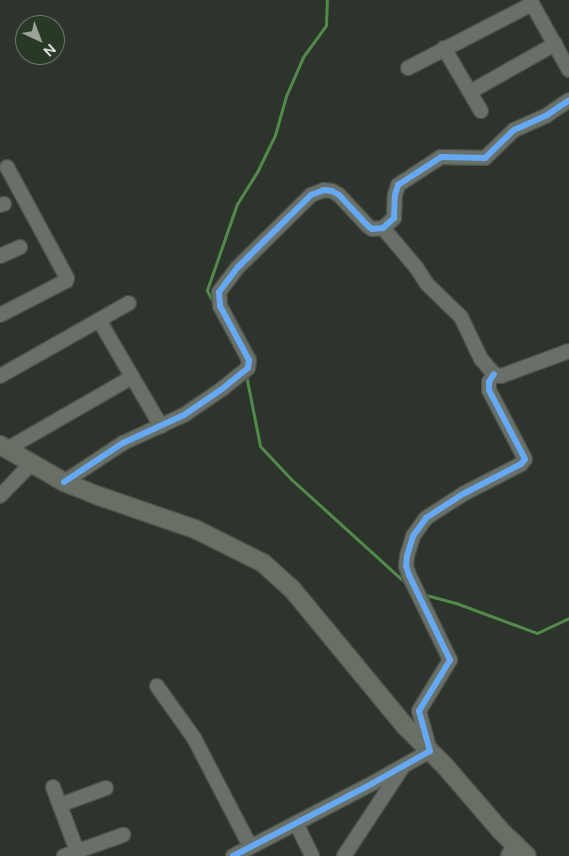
<!DOCTYPE html>
<style>
body{margin:0}
#map{position:relative;width:569px;height:856px;overflow:hidden;background:#2d342b;font-family:"Public Sans",sans-serif}
div>[style]{position:absolute}
.stream>*{height:3px;margin:-1.5px;padding:0 1.5px;transform-origin:1.5px;border-radius:1.5px;background:#54894d}
.roads{filter:drop-shadow(1px 0 #4b524a) drop-shadow(-1px 0 #4b524a) drop-shadow(0 1px #4b524a) drop-shadow(0 -1px #4b524a)}
.minor>*{height:14px;margin:-7px;padding:0 7px;transform-origin:7px;border-radius:7px;background:#697068}
.major>*{height:18px;margin:-9px;padding:0 9px;transform-origin:9px;border-radius:9px;background:#687066}
.cycleway>*{height:6px;margin:-3px;padding:0 3px;transform-origin:3px;border-radius:3px;background:#66a8f1}
span{translate:-50% -50%;white-space:nowrap;text-align:center;line-height:1.15;-webkit-text-stroke:5px #2a3827;paint-order:stroke}
.north{position:absolute;left:15px;top:15px;width:50px;height:50px;box-sizing:border-box;background:#2a3827;border:1px solid #6e7a6c;border-radius:50%;rotate:137deg;font-size:14px;font-weight:700;line-height:20px;text-align:center;color:#d4ddd3}
.north::after{content:'';display:block;margin:auto;width:18px;height:22px;background:#9aa298;clip-path:polygon(50% 0,100% 100%,50% 72%,0 100%)}
</style>
<div id="map">
<div class="stream">
<div style="left:214px;top:304px;width:16px;rotate:-117deg"></div>
<div style="left:207px;top:290px;width:91px;rotate:-70.8deg"></div>
<div style="left:237px;top:204px;width:40px;rotate:-58deg"></div>
<div style="left:258px;top:170px;width:39px;rotate:-64deg"></div>
<div style="left:275px;top:135px;width:41px;rotate:-74.2deg"></div>
<div style="left:286px;top:96px;width:43px;rotate:-66.4deg"></div>
<div style="left:303px;top:57px;width:39px;rotate:-54deg"></div>
<div style="left:326px;top:25px;width:25px;rotate:-88deg"></div>
<div style="left:246px;top:375px;width:72px;rotate:78.8deg"></div>
<div style="left:260px;top:446px;width:45px;rotate:46.8deg"></div>
<div style="left:291px;top:479px;width:156px;rotate:42.2deg"></div>
<div style="left:422px;top:594px;width:35px;rotate:15deg"></div>
<div style="left:456px;top:603px;width:86px;rotate:20.3deg"></div>
<div style="left:537px;top:633px;width:35px;rotate:-25deg"></div>
</div>
<div class="roads">
<div class="minor">
<div style="left:530px;top:0;width:80px;rotate:60.9deg"></div>
<div style="left:444px;top:48px;width:73px;rotate:59.6deg"></div>
<div style="left:408px;top:68px;width:140px;rotate:-27.3deg"></div>
<div style="left:470px;top:92px;width:98px;rotate:-29.5deg"></div>
<div style="left:0;top:205px;width:4px;rotate:-14deg"></div>
<div style="left:383px;top:228px;width:51px;rotate:49.8deg"></div>
<div style="left:416px;top:267px;width:20px;rotate:57deg"></div>
<div style="left:427px;top:284px;width:47px;rotate:44.1deg"></div>
<div style="left:461px;top:317px;width:47px;rotate:64.5deg"></div>
<div style="left:481px;top:359px;width:20px;rotate:49deg"></div>
<div style="left:494px;top:374px;width:7px;rotate:16deg"></div>
<div style="left:501px;top:376px;width:72px;rotate:-20.2deg"></div>
<div style="left:0;top:256px;width:22px;rotate:-24deg"></div>
<div style="left:0;top:315px;width:74px;rotate:-27.3deg"></div>
<div style="left:66px;top:281px;width:3px;rotate:-72deg"></div>
<div style="left:67px;top:278px;width:126px;rotate:-118.4deg"></div>
<div style="left:99px;top:320px;width:123px;rotate:59.7deg"></div>
<div style="left:0;top:376px;width:148px;rotate:-29.5deg"></div>
<div style="left:7px;top:449px;width:144px;rotate:-29.9deg"></div>
<div style="left:64px;top:482px;width:71px;rotate:-33.5deg"></div>
<div style="left:123px;top:443px;width:67px;rotate:-24.7deg"></div>
<div style="left:184px;top:415px;width:46px;rotate:-34.4deg"></div>
<div style="left:222px;top:389px;width:33px;rotate:-39deg"></div>
<div style="left:248px;top:368px;width:8px;rotate:-83deg"></div>
<div style="left:249px;top:360px;width:61px;rotate:-118.2deg"></div>
<div style="left:220px;top:306px;width:14px;rotate:-94deg"></div>
<div style="left:219px;top:292px;width:31px;rotate:-53deg"></div>
<div style="left:238px;top:267px;width:103px;rotate:-44.6deg"></div>
<div style="left:311px;top:195px;width:14px;rotate:-21deg"></div>
<div style="left:324px;top:190px;width:8px;rotate:7deg"></div>
<div style="left:332px;top:191px;width:8px;rotate:30deg"></div>
<div style="left:339px;top:195px;width:42px;rotate:46.9deg"></div>
<div style="left:368px;top:226px;width:5px;rotate:37deg"></div>
<div style="left:372px;top:229px;width:11px;rotate:-5deg"></div>
<div style="left:383px;top:228px;width:15px;rotate:-42deg"></div>
<div style="left:394px;top:218px;width:23px;rotate:-88deg"></div>
<div style="left:395px;top:195px;width:10px;rotate:-73deg"></div>
<div style="left:398px;top:185px;width:51px;rotate:-33.1deg"></div>
<div style="left:441px;top:157px;width:44px;rotate:1.3deg"></div>
<div style="left:485px;top:158px;width:40px;rotate:-44deg"></div>
<div style="left:514px;top:130px;width:36px;rotate:-24deg"></div>
<div style="left:547px;top:115px;width:27px;rotate:-34deg"></div>
<div style="left:0;top:496px;width:46px;rotate:-45.9deg"></div>
<div style="left:157px;top:686px;width:64px;rotate:54.6deg"></div>
<div style="left:194px;top:738px;width:122px;rotate:62.6deg"></div>
<div style="left:53px;top:787px;width:74px;rotate:69.4deg"></div>
<div style="left:60px;top:805px;width:49px;rotate:-20.3deg"></div>
<div style="left:296px;top:823px;width:37px;rotate:64deg"></div>
<div style="left:64px;top:856px;width:63px;rotate:-19.6deg"></div>
<div style="left:233px;top:856px;width:158px;rotate:-27.5deg"></div>
<div style="left:373px;top:783px;width:65px;rotate:-29.3deg"></div>
<div style="left:430px;top:751px;width:41px;rotate:-105.4deg"></div>
<div style="left:419px;top:711px;width:60px;rotate:-58.7deg"></div>
<div style="left:450px;top:660px;width:94px;rotate:-115.8deg"></div>
<div style="left:409px;top:575px;width:9px;rotate:-108deg"></div>
<div style="left:406px;top:566px;width:10px;rotate:-84deg"></div>
<div style="left:407px;top:556px;width:21px;rotate:-73deg"></div>
<div style="left:413px;top:536px;width:22px;rotate:-54deg"></div>
<div style="left:426px;top:518px;width:44px;rotate:-33deg"></div>
<div style="left:463px;top:494px;width:65px;rotate:-27.3deg"></div>
<div style="left:521px;top:464px;width:6px;rotate:-51deg"></div>
<div style="left:525px;top:459px;width:78px;rotate:-117.6deg"></div>
<div style="left:489px;top:390px;width:8px;rotate:-90deg"></div>
<div style="left:489px;top:382px;width:9px;rotate:-58deg"></div>
<div style="left:344px;top:856px;width:105px;rotate:-56.6deg"></div>
<div style="left:508px;top:856px;width:13px;rotate:-63deg"></div>
</div>
<div class="major">
<div style="left:0;top:445px;width:74px;rotate:30deg"></div>
<div style="left:64px;top:482px;width:38px;rotate:22deg"></div>
<div style="left:99px;top:496px;width:102px;rotate:19deg"></div>
<div style="left:195px;top:529px;width:76px;rotate:26.6deg"></div>
<div style="left:263px;top:563px;width:39px;rotate:42deg"></div>
<div style="left:292px;top:589px;width:178px;rotate:50.5deg"></div>
<div style="left:405px;top:726px;width:57px;rotate:45deg"></div>
<div style="left:445px;top:766px;width:84px;rotate:49.3deg"></div>
<div style="left:500px;top:830px;width:37px;rotate:44deg"></div>
</div>
</div>
<div class="cycleway">
<div style="left:64px;top:482px;width:71px;rotate:-33.5deg"></div>
<div style="left:123px;top:443px;width:67px;rotate:-24.7deg"></div>
<div style="left:184px;top:415px;width:46px;rotate:-34.4deg"></div>
<div style="left:222px;top:389px;width:33px;rotate:-39deg"></div>
<div style="left:248px;top:368px;width:8px;rotate:-83deg"></div>
<div style="left:249px;top:360px;width:61px;rotate:-118.2deg"></div>
<div style="left:220px;top:306px;width:14px;rotate:-94deg"></div>
<div style="left:219px;top:292px;width:31px;rotate:-53deg"></div>
<div style="left:238px;top:267px;width:103px;rotate:-44.6deg"></div>
<div style="left:311px;top:195px;width:14px;rotate:-21deg"></div>
<div style="left:324px;top:190px;width:8px;rotate:7deg"></div>
<div style="left:332px;top:191px;width:8px;rotate:30deg"></div>
<div style="left:339px;top:195px;width:42px;rotate:46.9deg"></div>
<div style="left:368px;top:226px;width:5px;rotate:37deg"></div>
<div style="left:372px;top:229px;width:11px;rotate:-5deg"></div>
<div style="left:383px;top:228px;width:15px;rotate:-42deg"></div>
<div style="left:394px;top:218px;width:23px;rotate:-88deg"></div>
<div style="left:395px;top:195px;width:10px;rotate:-73deg"></div>
<div style="left:398px;top:185px;width:51px;rotate:-33.1deg"></div>
<div style="left:441px;top:157px;width:44px;rotate:1.3deg"></div>
<div style="left:485px;top:158px;width:40px;rotate:-44deg"></div>
<div style="left:514px;top:130px;width:36px;rotate:-24deg"></div>
<div style="left:547px;top:115px;width:27px;rotate:-34deg"></div>
<div style="left:233px;top:856px;width:158px;rotate:-27.5deg"></div>
<div style="left:373px;top:783px;width:65px;rotate:-29.3deg"></div>
<div style="left:430px;top:751px;width:41px;rotate:-105.4deg"></div>
<div style="left:419px;top:711px;width:60px;rotate:-58.7deg"></div>
<div style="left:450px;top:660px;width:94px;rotate:-115.8deg"></div>
<div style="left:409px;top:575px;width:9px;rotate:-108deg"></div>
<div style="left:406px;top:566px;width:10px;rotate:-84deg"></div>
<div style="left:407px;top:556px;width:21px;rotate:-73deg"></div>
<div style="left:413px;top:536px;width:22px;rotate:-54deg"></div>
<div style="left:426px;top:518px;width:44px;rotate:-33deg"></div>
<div style="left:463px;top:494px;width:65px;rotate:-27.3deg"></div>
<div style="left:521px;top:464px;width:6px;rotate:-51deg"></div>
<div style="left:525px;top:459px;width:78px;rotate:-117.6deg"></div>
<div style="left:489px;top:390px;width:8px;rotate:-90deg"></div>
<div style="left:489px;top:382px;width:9px;rotate:-58deg"></div>
</div>
<div class="north">N</div>
</div>
